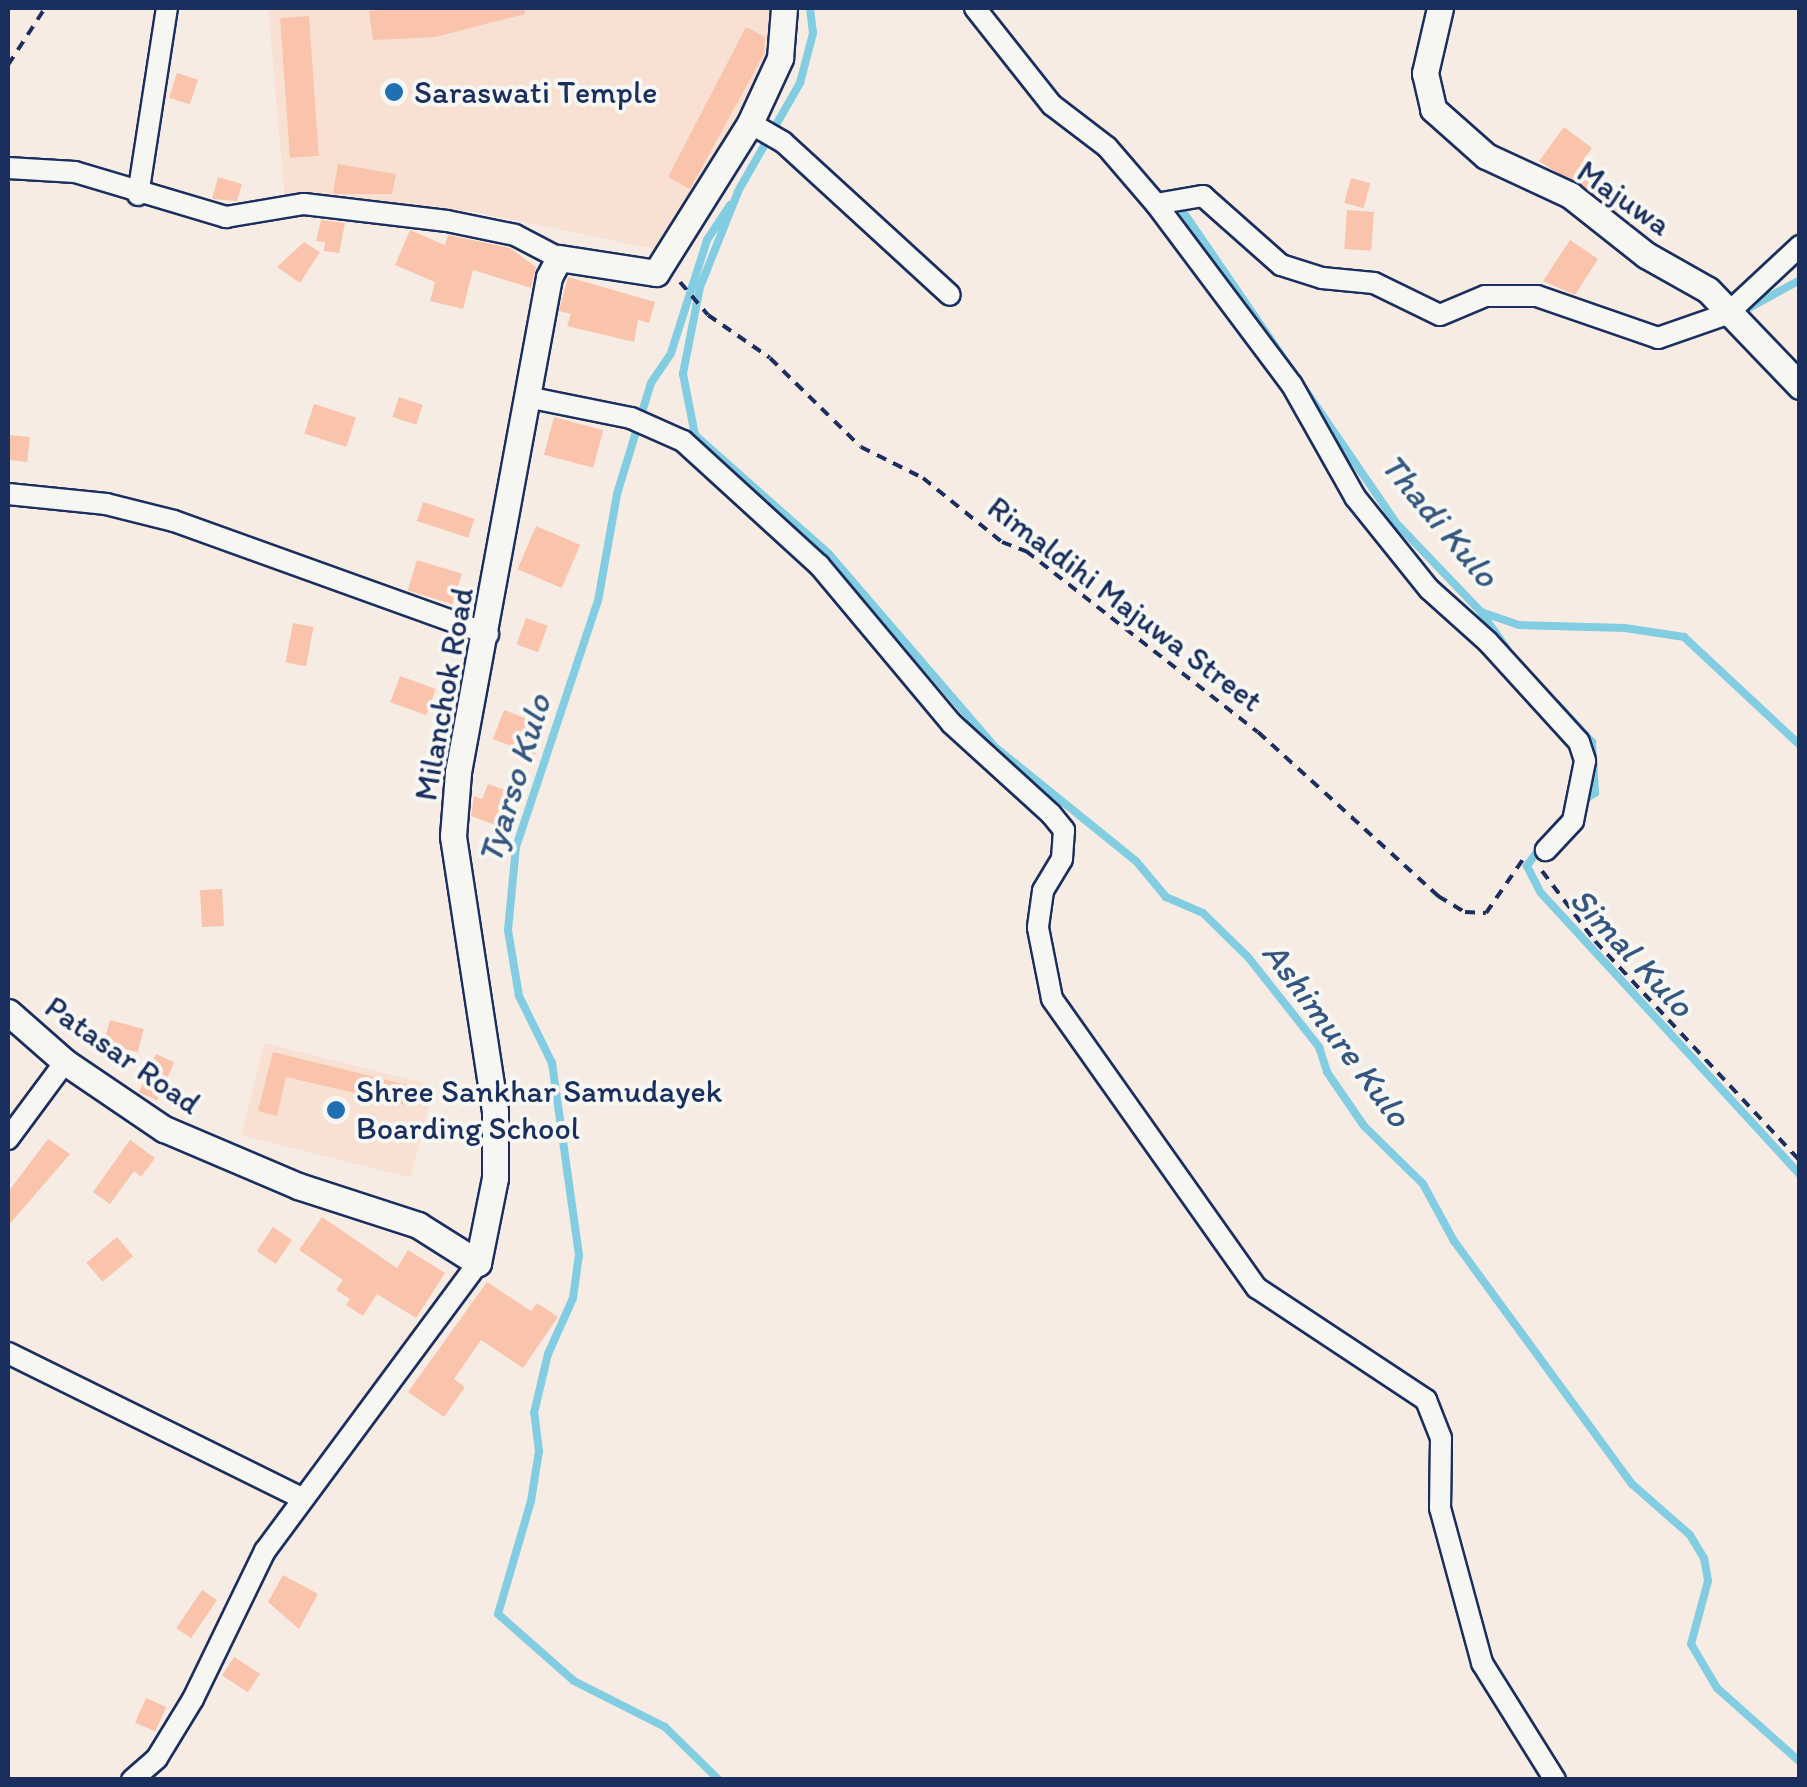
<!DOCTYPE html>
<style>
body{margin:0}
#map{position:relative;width:1807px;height:1787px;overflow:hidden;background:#f7ece4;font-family:Itim,sans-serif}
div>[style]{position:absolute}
.built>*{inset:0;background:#f8e0d3;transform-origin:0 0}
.stream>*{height:8px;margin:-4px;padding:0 4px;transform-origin:4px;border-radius:4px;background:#82cde2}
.building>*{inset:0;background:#f9c4ab;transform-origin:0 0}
.path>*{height:4px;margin-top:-2px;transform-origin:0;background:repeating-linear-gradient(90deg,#1b2f5e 0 10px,transparent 0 18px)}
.roads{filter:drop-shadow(2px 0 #1b2f5e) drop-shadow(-2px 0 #1b2f5e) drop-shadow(0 2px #1b2f5e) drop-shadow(0 -2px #1b2f5e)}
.minor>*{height:20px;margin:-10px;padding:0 10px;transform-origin:10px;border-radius:10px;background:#f6f6f2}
.tertiary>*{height:25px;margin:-12.5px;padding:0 12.5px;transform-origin:12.5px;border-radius:12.5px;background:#f6f6f2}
.dots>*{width:28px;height:28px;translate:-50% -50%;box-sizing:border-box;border:5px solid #f6f6f2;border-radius:50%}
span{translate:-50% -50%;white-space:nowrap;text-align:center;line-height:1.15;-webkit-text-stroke:8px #f6f6f2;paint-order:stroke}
.poi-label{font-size:32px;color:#1b2f5e}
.left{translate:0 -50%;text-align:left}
.street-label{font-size:32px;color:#1b2f5e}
.water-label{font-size:35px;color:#35567f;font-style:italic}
.frame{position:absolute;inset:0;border:10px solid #1b2f5e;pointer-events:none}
</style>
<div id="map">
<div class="built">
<div style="clip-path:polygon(268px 8px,776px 8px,777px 56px,659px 250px,475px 212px,285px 200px)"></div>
<div style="left:264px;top:1043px;width:175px;height:95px;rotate:14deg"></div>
</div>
<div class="stream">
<div style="left:738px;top:192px;width:102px;rotate:111.8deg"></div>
<div style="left:700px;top:287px;width:89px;rotate:101.1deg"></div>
<div style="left:683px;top:374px;width:62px;rotate:78.9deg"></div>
<div style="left:695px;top:435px;width:179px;rotate:41.6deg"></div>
<div style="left:829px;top:554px;width:255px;rotate:49.3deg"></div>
<div style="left:995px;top:747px;width:181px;rotate:39deg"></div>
<div style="left:1136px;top:861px;width:47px;rotate:50.2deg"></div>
<div style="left:1166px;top:897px;width:40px;rotate:23.4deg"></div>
<div style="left:1203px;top:913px;width:63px;rotate:44.4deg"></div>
<div style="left:1248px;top:957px;width:115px;rotate:51.7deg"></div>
<div style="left:1319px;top:1047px;width:26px;rotate:72deg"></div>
<div style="left:1327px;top:1072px;width:65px;rotate:55.6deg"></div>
<div style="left:1364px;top:1126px;width:83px;rotate:44.5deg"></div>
<div style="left:1423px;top:1184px;width:65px;rotate:61.5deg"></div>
<div style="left:1454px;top:1241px;width:301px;rotate:53.8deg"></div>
<div style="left:1632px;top:1484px;width:77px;rotate:41.3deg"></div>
<div style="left:1690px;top:1535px;width:27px;rotate:59deg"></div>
<div style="left:1704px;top:1558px;width:23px;rotate:80deg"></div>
<div style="left:1708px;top:1581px;width:65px;rotate:105.1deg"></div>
<div style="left:1691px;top:1644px;width:51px;rotate:59.4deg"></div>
<div style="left:1717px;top:1688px;width:111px;rotate:41.7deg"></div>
<div style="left:737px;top:193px;width:127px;rotate:-60.2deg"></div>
<div style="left:800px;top:83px;width:52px;rotate:-75.4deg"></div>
<div style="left:813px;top:33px;width:25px;rotate:-97deg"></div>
<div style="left:1184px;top:213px;width:378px;rotate:55.6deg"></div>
<div style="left:1398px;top:525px;width:120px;rotate:46.3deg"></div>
<div style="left:1481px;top:612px;width:40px;rotate:18.9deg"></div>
<div style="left:1519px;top:625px;width:106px;rotate:1.6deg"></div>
<div style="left:1625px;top:628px;width:60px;rotate:8.7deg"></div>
<div style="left:1684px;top:637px;width:158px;rotate:43deg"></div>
<div style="left:1747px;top:309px;width:60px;rotate:-28.7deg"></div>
<div style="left:1481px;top:612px;width:45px;rotate:54.9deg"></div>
<div style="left:1557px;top:704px;width:52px;rotate:47.4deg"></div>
<div style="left:1592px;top:742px;width:51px;rotate:86.6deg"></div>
<div style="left:1595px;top:793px;width:17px;rotate:147deg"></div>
<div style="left:1542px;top:845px;width:26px;rotate:126deg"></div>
<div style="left:1527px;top:866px;width:30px;rotate:63deg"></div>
<div style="left:1541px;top:893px;width:383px;rotate:47.4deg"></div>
<div style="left:719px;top:1780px;width:76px;rotate:-135.5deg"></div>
<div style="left:665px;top:1727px;width:102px;rotate:-153.2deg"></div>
<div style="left:574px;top:1681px;width:101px;rotate:-138.6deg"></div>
<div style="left:498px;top:1614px;width:118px;rotate:-73.7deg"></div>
<div style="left:531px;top:1501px;width:51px;rotate:-80.9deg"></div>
<div style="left:539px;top:1451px;width:38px;rotate:-97deg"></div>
<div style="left:534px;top:1413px;width:61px;rotate:-76.7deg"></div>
<div style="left:548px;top:1354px;width:61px;rotate:-65.9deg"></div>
<div style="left:573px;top:1298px;width:43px;rotate:-82.1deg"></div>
<div style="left:579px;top:1255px;width:194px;rotate:-98deg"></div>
<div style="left:552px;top:1063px;width:75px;rotate:-116.2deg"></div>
<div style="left:519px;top:996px;width:67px;rotate:-99.5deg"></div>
<div style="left:508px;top:930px;width:83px;rotate:-84.5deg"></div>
<div style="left:516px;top:847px;width:259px;rotate:-71.6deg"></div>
<div style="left:598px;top:601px;width:109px;rotate:-79.9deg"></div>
<div style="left:617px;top:494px;width:116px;rotate:-73deg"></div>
<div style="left:651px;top:383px;width:36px;rotate:-56deg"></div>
<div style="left:671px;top:353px;width:119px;rotate:-72.3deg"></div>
<div style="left:707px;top:240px;width:42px;rotate:-56.7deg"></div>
</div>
<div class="building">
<div style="clip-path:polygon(402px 8px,524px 8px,525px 14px,435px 37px,373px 40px,369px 11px)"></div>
<div style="left:309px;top:16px;width:140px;height:29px;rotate:86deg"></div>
<div style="clip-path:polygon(746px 27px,765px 37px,764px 54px,690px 189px,668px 177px)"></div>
<div style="left:177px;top:73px;width:22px;height:26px;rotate:18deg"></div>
<div style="clip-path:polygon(1564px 127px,1592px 148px,1583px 160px,1630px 196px,1618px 212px,1539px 161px)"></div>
<div style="clip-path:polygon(338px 164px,396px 174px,392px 194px,333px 194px)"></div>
<div style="clip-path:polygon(218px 177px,242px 184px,237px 201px,212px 199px)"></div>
<div style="left:1351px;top:178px;width:20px;height:26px;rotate:15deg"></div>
<div style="left:1347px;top:210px;width:27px;height:39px;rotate:4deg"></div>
<div style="clip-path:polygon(321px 220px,345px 223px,339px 253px,324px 251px,325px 242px,316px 241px)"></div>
<div style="clip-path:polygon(410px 230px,445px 245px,448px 235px,510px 248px,536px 267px,531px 288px,473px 270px,463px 309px,430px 301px,435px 282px,395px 265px)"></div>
<div style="clip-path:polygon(1570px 240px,1598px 259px,1575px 295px,1543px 281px)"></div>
<div style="clip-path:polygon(304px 242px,320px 252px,300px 283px,277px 267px)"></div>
<div style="clip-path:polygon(568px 277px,655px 302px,649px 323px,638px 320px,634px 342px,567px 326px,571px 314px,559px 311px)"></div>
<div style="left:399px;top:397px;width:25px;height:21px;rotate:18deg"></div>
<div style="left:314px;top:404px;width:44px;height:31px;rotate:18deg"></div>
<div style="left:554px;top:417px;width:51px;height:39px;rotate:15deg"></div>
<div style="left:10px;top:435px;width:20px;height:25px;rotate:6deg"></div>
<div style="left:423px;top:502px;width:54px;height:20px;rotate:18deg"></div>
<div style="left:536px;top:526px;width:48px;height:47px;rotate:23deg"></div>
<div style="left:417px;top:560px;width:47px;height:32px;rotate:17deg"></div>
<div style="left:526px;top:618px;width:23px;height:28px;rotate:20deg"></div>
<div style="left:293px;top:623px;width:21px;height:40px;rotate:11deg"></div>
<div style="left:400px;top:676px;width:38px;height:28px;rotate:20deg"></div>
<div style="left:504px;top:710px;width:45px;height:31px;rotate:21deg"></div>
<div style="clip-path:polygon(488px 784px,508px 791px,495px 825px,471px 816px,474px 796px,482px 799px)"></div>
<div style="left:222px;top:889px;width:37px;height:22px;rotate:87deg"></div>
<div style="left:110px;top:1020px;width:35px;height:24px;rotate:15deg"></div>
<div style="clip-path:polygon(273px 1052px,411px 1086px,407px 1105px,286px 1077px,277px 1116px,258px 1111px)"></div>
<div style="left:156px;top:1054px;width:20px;height:42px;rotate:24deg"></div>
<div style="clip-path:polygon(48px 1139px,70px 1154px,8px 1226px,8px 1192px)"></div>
<div style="clip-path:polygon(130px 1140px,155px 1158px,141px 1177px,134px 1171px,110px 1204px,93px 1192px)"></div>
<div style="clip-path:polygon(322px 1217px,397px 1268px,408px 1250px,445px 1273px,416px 1318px,377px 1294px,363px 1316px,346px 1305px,350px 1299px,336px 1290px,343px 1280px,299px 1250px)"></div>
<div style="left:273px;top:1227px;width:23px;height:29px;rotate:34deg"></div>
<div style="left:117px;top:1237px;width:25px;height:40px;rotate:50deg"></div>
<div style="clip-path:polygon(487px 1282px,531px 1311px,537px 1303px,558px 1317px,523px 1368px,481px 1340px,454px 1379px,465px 1387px,444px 1417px,408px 1392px)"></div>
<div style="clip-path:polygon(283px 1575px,318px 1594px,299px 1629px,268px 1602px)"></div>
<div style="left:202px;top:1590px;width:18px;height:46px;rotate:34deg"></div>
<div style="left:234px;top:1657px;width:31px;height:22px;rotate:33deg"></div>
<div style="left:146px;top:1698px;width:22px;height:27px;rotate:24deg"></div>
</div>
<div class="path">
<div style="left:8px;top:65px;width:68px;rotate:-57deg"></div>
<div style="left:680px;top:282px;width:43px;rotate:49.7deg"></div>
<div style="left:708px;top:315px;width:75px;rotate:34.7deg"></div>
<div style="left:770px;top:358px;width:127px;rotate:44.4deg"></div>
<div style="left:861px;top:447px;width:69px;rotate:26.6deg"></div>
<div style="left:923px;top:478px;width:102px;rotate:39deg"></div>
<div style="left:1002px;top:542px;width:26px;rotate:21deg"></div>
<div style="left:1026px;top:551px;width:294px;rotate:38deg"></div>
<div style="left:1258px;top:732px;width:244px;rotate:42.3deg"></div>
<div style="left:1438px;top:896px;width:31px;rotate:31deg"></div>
<div style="left:1465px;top:912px;width:21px;rotate:3deg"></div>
<div style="left:1486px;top:913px;width:70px;rotate:-55.4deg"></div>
<div style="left:1542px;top:871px;width:88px;rotate:52.9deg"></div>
<div style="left:1595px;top:941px;width:301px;rotate:47deg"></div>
</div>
<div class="roads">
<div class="minor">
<div style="left:975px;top:8px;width:124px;rotate:51.6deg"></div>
<div style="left:1052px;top:105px;width:69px;rotate:37.4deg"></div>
<div style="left:1107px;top:147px;width:75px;rotate:49.3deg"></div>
<div style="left:1156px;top:204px;width:48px;rotate:-9.7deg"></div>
<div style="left:1203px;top:196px;width:104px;rotate:41.5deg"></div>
<div style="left:1281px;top:265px;width:43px;rotate:17.6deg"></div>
<div style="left:1322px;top:278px;width:52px;rotate:5.5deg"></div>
<div style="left:1374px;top:283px;width:73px;rotate:25.9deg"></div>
<div style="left:1440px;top:315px;width:49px;rotate:-22.9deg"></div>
<div style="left:1485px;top:296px;width:52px"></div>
<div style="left:1537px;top:296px;width:128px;rotate:19.1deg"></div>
<div style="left:1658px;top:338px;width:73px;rotate:-19.2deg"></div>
<div style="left:1727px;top:314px;width:100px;rotate:-43deg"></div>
<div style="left:750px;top:123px;width:38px;rotate:30deg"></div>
<div style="left:783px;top:142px;width:226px;rotate:42.5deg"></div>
<div style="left:8px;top:168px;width:67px;rotate:3.4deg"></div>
<div style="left:75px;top:172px;width:158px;rotate:16.6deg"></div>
<div style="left:226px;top:217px;width:79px;rotate:-9.5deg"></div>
<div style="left:304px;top:204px;width:144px;rotate:6.8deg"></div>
<div style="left:447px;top:221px;width:69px;rotate:11.6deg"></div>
<div style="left:515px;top:235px;width:50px;rotate:27.6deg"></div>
<div style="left:138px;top:195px;width:189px;rotate:-81.2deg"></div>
<div style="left:1156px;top:204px;width:226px;rotate:53.1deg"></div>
<div style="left:1292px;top:385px;width:129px;rotate:60.6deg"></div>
<div style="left:1355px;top:497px;width:118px;rotate:51.2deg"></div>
<div style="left:1429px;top:589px;width:79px;rotate:41.9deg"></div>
<div style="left:1488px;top:642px;width:135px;rotate:47.7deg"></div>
<div style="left:1579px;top:742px;width:20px;rotate:72deg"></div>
<div style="left:1585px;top:761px;width:61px;rotate:101.3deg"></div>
<div style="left:1573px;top:821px;width:40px;rotate:133deg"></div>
<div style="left:527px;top:397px;width:106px;rotate:11.4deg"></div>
<div style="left:631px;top:418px;width:57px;rotate:23.9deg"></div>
<div style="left:683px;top:441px;width:184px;rotate:42.4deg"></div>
<div style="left:819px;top:565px;width:206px;rotate:50.1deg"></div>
<div style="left:951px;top:723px;width:135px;rotate:42.3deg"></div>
<div style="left:1051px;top:814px;width:21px;rotate:51deg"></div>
<div style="left:1064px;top:830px;width:29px;rotate:94deg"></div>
<div style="left:1062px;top:859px;width:37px;rotate:121deg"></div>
<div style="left:1043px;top:891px;width:37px;rotate:98deg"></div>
<div style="left:1038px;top:928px;width:72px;rotate:78.8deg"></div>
<div style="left:1052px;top:999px;width:354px;rotate:54.7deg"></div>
<div style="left:1257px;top:1288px;width:203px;rotate:33.5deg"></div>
<div style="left:1426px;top:1400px;width:41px;rotate:68.5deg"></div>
<div style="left:1441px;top:1438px;width:70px;rotate:90.8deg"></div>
<div style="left:1440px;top:1508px;width:161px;rotate:74.8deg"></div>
<div style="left:1482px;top:1663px;width:138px;rotate:58deg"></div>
<div style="left:8px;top:494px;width:99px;rotate:5.8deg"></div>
<div style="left:106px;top:504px;width:70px;rotate:14deg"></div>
<div style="left:174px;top:521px;width:334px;rotate:19.8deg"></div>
<div style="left:8px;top:1139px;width:96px;rotate:-53.5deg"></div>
<div style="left:8px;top:1353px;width:327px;rotate:26.3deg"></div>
<div style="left:132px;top:1780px;width:33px;rotate:-41deg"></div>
<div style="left:157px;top:1758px;width:69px;rotate:-58.6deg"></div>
<div style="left:193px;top:1699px;width:165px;rotate:-64.1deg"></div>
<div style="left:265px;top:1551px;width:358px;rotate:-53.5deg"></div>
</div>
<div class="tertiary">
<div style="left:1440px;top:8px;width:67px;rotate:103deg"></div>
<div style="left:1425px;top:73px;width:37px;rotate:77deg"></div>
<div style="left:1433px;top:109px;width:71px;rotate:41.6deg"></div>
<div style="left:1486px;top:156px;width:93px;rotate:24.9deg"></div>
<div style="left:1570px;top:195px;width:97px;rotate:38.3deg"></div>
<div style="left:1646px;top:255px;width:71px;rotate:29.4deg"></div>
<div style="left:1708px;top:290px;width:133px;rotate:46.2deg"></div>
<div style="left:8px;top:1012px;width:76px;rotate:41.3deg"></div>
<div style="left:65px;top:1062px;width:120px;rotate:34.1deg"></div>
<div style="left:164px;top:1129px;width:146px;rotate:23deg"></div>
<div style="left:298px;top:1186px;width:126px;rotate:18deg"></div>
<div style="left:418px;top:1225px;width:71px;rotate:32.3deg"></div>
<div style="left:478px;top:1263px;width:87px;rotate:-78.7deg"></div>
<div style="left:495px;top:1178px;width:67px;rotate:-90deg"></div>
<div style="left:495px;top:1111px;width:278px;rotate:-98.7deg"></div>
<div style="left:453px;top:836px;width:64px;rotate:-85.5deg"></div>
<div style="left:458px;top:772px;width:503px;rotate:-79.58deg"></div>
<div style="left:549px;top:277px;width:21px;rotate:-62deg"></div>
<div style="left:559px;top:258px;width:98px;rotate:8.8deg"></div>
<div style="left:656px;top:273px;width:177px;rotate:-57.9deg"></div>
<div style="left:750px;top:123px;width:72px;rotate:-65.2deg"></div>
<div style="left:780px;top:58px;width:50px;rotate:-85.4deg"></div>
</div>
</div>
<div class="dots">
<div style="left:394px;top:92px;background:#1f6fb2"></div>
<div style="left:336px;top:1110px;background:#1f6fb2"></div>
</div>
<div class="poi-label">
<span class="left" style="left:414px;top:92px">Saraswati Temple</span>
<span class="left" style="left:356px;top:1110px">Shree Sankhar Samudayek<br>Boarding School</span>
</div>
<div class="street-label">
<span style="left:1624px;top:198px;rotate:35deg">Majuwa</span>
<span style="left:1125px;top:604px;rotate:37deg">Rimaldihi Majuwa Street</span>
<span style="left:444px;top:694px;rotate:-80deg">Milanchok Road</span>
<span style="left:123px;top:1055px;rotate:35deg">Patasar Road</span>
</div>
<div class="water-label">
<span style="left:1440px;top:520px;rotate:50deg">Thadi Kulo</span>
<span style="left:514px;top:779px;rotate:-73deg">Tyarso Kulo</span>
<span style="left:1632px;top:952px;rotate:47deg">Simal Kulo</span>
<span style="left:1337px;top:1034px;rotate:53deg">Ashimure Kulo</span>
</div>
<div class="frame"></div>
</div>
